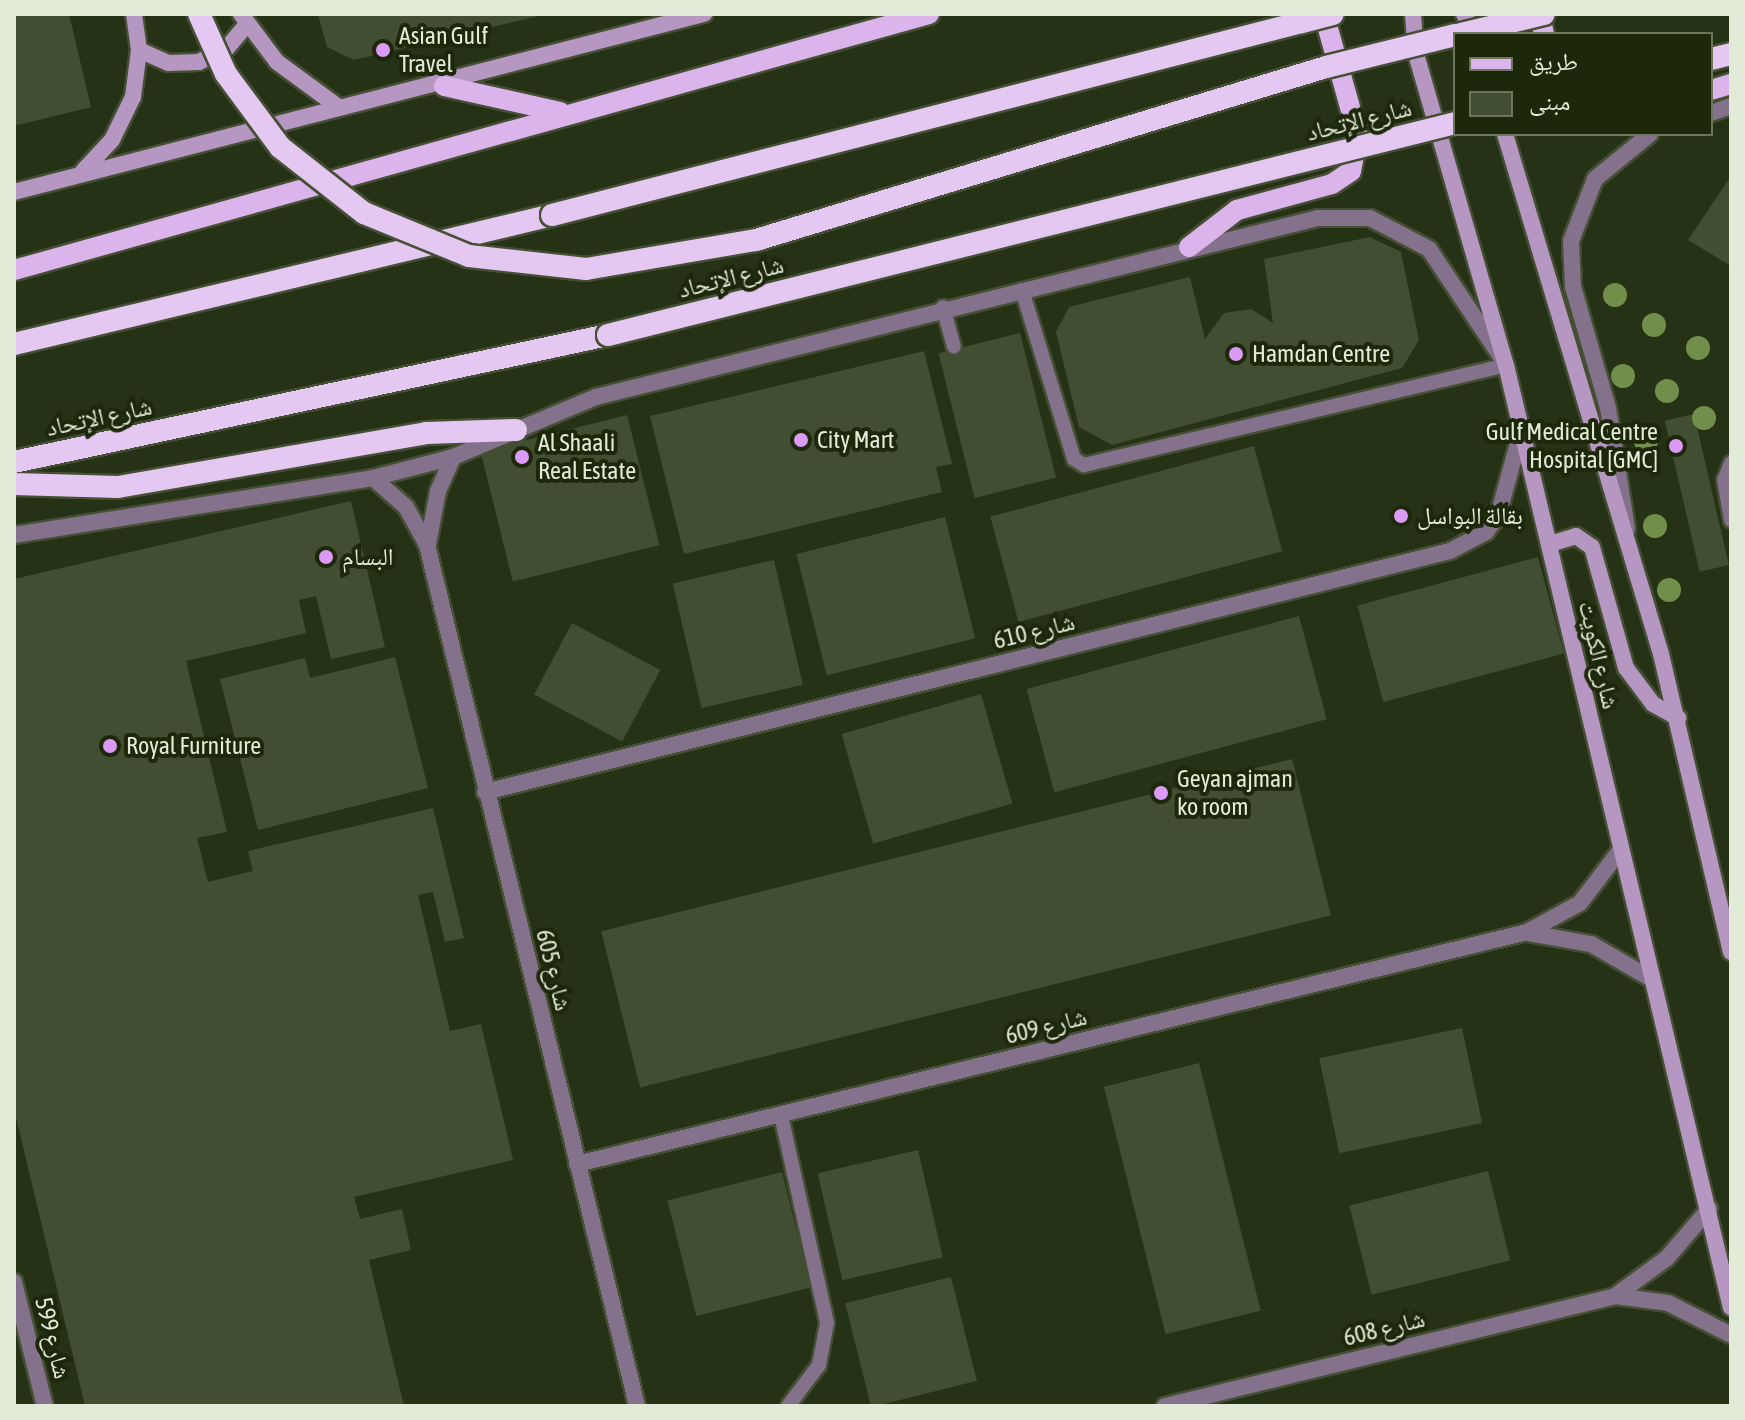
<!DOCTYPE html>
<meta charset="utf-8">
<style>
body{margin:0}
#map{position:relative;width:1745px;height:1420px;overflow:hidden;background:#263215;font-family:"Asap Condensed","Noto Naskh Arabic",sans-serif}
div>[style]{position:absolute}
.building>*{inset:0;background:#414e31;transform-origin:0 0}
.roads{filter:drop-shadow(2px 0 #444f34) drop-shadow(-2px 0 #444f34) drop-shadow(0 2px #444f34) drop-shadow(0 -2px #444f34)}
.service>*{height:14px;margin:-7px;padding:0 7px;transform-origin:7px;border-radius:7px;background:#84718c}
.minor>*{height:16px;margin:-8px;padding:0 8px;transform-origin:8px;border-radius:8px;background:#84718c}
.tertiary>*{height:16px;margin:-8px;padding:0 8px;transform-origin:8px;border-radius:8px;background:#84718c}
.secondary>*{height:16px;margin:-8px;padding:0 8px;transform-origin:8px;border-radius:8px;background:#b597c2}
.primary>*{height:20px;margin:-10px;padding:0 10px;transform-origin:10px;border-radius:10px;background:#dbb4ec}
.trunk>*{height:22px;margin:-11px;padding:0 11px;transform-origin:11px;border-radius:11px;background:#e4c8f1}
.bridges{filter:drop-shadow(2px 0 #444f34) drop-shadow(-2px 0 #444f34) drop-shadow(0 2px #444f34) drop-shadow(0 -2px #444f34)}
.trunk-bridge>*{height:22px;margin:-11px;padding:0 11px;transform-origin:11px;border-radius:11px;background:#e4c8f1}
.trees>*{width:24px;height:24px;margin:-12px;border-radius:50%;background:#728e4b}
.dots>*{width:22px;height:22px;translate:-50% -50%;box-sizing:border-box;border:4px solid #1d280b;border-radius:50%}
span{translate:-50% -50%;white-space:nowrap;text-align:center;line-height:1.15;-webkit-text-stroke:8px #1d280b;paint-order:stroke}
.poi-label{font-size:24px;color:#e2ead8}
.left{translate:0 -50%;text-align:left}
.right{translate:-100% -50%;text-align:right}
.street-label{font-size:24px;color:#e2ead8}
.frame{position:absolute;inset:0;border:16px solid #e2ead8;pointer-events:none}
.legend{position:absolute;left:1453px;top:32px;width:260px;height:104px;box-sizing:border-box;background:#1d280b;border:2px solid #6c765d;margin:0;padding:10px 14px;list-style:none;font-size:24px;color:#e2ead8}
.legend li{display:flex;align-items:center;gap:16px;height:40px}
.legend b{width:40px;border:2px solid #6c765d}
</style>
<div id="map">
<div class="building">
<div style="clip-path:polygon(14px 14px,69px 14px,91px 107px,14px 126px)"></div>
<div style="clip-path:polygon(318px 14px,543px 14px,543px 15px,354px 60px,327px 47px)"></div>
<div style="clip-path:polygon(1731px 176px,1731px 266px,1688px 240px)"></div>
<div style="clip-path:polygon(1370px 237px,1401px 252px,1419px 340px,1402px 368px,1112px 445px,1079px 427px,1056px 332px,1069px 307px,1190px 277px,1205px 339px,1224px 313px,1251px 309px,1273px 323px,1264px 259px)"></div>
<div style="left:1020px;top:333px;width:149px;height:84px;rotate:76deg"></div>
<div style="clip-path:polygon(924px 351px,952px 464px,936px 467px,942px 492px,684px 554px,650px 416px)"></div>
<div style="left:1694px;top:414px;width:155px;height:30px;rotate:77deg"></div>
<div style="left:627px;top:415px;width:134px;height:151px;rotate:76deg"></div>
<div style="left:1254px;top:446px;width:109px;height:273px;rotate:75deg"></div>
<div style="clip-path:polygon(351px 501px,385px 647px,331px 659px,316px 596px,299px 600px,306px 633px,186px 661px,227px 832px,197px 838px,208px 882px,253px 871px,248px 851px,433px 808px,464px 938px,445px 942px,433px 892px,418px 895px,450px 1031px,481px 1024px,513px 1160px,354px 1197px,360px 1219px,402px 1209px,411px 1250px,369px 1260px,404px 1406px,85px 1406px,14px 1109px,14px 579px)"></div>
<div style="left:945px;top:517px;width:125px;height:153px;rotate:76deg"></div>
<div style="left:1538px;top:557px;width:100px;height:187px;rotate:75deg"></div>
<div style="left:774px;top:560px;width:128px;height:104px;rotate:77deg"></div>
<div style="left:1299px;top:616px;width:107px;height:282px;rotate:75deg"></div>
<div style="left:572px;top:623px;width:100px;height:81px;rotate:28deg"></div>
<div style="clip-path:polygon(395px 657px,428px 788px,258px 830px,220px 679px,305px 658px,310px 678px)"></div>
<div style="left:981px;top:694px;width:114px;height:145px;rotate:74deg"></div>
<div style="left:1292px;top:759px;width:161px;height:712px;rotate:76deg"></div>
<div style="left:1462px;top:1028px;width:97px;height:146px;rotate:78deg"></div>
<div style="left:1199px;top:1063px;width:255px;height:98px;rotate:76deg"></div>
<div style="left:918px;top:1150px;width:110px;height:103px;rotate:77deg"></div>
<div style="left:1488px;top:1171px;width:92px;height:143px;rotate:76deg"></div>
<div style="left:782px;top:1172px;width:119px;height:118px;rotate:76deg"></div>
<div style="left:951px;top:1277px;width:107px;height:109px;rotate:76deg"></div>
</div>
<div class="roads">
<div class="service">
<div style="left:1022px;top:290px;width:177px;rotate:72.9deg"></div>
<div style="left:1074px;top:459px;width:12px;rotate:31deg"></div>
<div style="left:1084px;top:465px;width:434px;rotate:-13.3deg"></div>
<div style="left:943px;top:307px;width:41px;rotate:74.6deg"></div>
<div style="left:1731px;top:463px;width:18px;rotate:112deg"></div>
<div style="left:1724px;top:480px;width:41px;rotate:80.1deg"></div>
<div style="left:781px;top:1115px;width:213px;rotate:77.5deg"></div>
<div style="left:827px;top:1323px;width:43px;rotate:100.8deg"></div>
<div style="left:819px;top:1365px;width:51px;rotate:127.1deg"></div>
</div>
<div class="minor">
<div style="left:373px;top:478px;width:44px;rotate:41.3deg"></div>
<div style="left:406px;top:507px;width:43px;rotate:61.1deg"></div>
<div style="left:427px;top:545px;width:886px;rotate:76.29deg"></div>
<div style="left:428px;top:544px;width:54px;rotate:-79.3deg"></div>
<div style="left:438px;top:491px;width:37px;rotate:-66deg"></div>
<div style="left:485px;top:792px;width:995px;rotate:-14.02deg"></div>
<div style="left:1450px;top:551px;width:41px;rotate:-27.8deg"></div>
<div style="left:1486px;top:532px;width:20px;rotate:-53deg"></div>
<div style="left:1498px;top:516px;width:87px;rotate:-74.7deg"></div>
<div style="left:1529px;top:933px;width:63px;rotate:10.1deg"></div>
<div style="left:1591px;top:944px;width:66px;rotate:30.1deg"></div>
<div style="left:577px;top:1164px;width:978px;rotate:-13.72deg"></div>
<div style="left:1527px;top:932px;width:60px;rotate:-28.7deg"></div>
<div style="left:1580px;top:903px;width:64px;rotate:-52.6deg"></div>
<div style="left:14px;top:1282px;width:128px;rotate:76deg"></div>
<div style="left:1615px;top:1296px;width:64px;rotate:-36.2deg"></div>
<div style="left:1667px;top:1258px;width:65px;rotate:-49.4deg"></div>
<div style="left:1165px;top:1406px;width:463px;rotate:-13.7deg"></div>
<div style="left:1615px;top:1296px;width:53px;rotate:7.5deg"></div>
<div style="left:1668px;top:1303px;width:71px;rotate:26.9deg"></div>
</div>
<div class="tertiary">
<div style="left:1711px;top:113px;width:21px;rotate:-19deg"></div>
<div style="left:1627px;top:529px;width:122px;rotate:-98.9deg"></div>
<div style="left:1608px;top:408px;width:126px;rotate:-106.1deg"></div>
<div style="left:1573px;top:287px;width:46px;rotate:-92.5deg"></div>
<div style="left:1571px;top:241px;width:66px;rotate:-68.8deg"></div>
<div style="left:1595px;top:179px;width:71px;rotate:-39.3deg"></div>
<div style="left:14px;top:535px;width:363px;rotate:-9deg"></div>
<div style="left:373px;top:478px;width:83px;rotate:-14.7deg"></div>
<div style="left:453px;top:457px;width:155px;rotate:-22.8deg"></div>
<div style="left:596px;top:397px;width:744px;rotate:-13.92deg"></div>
<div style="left:1318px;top:218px;width:52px"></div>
<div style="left:1370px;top:218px;width:67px;rotate:27.7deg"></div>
<div style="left:1429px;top:249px;width:133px;rotate:56.3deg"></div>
</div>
<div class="secondary">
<div style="left:241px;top:14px;width:60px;rotate:53.1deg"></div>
<div style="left:277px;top:62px;width:74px;rotate:36.3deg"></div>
<div style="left:1413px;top:14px;width:40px;rotate:85.7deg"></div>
<div style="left:1416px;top:54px;width:324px;rotate:73.9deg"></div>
<div style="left:1506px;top:365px;width:969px;rotate:76.58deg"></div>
<div style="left:1464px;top:14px;width:22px;rotate:63deg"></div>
<div style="left:139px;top:50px;width:32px;rotate:24deg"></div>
<div style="left:168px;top:63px;width:31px;rotate:-2deg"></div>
<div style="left:199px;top:62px;width:31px;rotate:-27deg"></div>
<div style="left:227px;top:48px;width:31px;rotate:-50deg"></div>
<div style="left:1505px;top:134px;width:543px;rotate:73.3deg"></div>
<div style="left:1661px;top:654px;width:306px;rotate:76.8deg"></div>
<div style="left:83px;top:171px;width:42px;rotate:-46.9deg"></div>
<div style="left:112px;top:140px;width:48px;rotate:-64deg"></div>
<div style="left:133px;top:97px;width:47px;rotate:-82.7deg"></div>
<div style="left:139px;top:50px;width:36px;rotate:-98deg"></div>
<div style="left:14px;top:192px;width:713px;rotate:-14.47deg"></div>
<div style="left:1550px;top:544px;width:27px;rotate:-17deg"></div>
<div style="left:1576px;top:536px;width:19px;rotate:35deg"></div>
<div style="left:1592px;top:547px;width:126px;rotate:74.3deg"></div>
<div style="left:1626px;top:668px;width:45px;rotate:53.1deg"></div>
<div style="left:1653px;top:704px;width:29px;rotate:29deg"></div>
</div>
<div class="primary">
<div style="left:1540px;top:14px;width:20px;rotate:79deg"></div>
<div style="left:444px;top:86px;width:119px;rotate:12.6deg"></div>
<div style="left:1711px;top:90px;width:21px;rotate:-17deg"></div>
<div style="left:1189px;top:247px;width:61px;rotate:-37.6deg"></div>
<div style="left:1237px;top:210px;width:98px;rotate:-15.3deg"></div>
<div style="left:1332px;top:184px;width:23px;rotate:-34deg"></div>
<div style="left:1351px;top:171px;width:36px;rotate:-79deg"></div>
<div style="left:1358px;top:136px;width:127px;rotate:-105.6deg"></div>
<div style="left:14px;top:270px;width:950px;rotate:-15.63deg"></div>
</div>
<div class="trunk">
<div style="left:1711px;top:59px;width:21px;rotate:-14deg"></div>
<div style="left:14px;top:344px;width:553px;rotate:-13.48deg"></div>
<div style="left:14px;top:462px;width:607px;rotate:-12.07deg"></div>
<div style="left:14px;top:484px;width:104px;rotate:1.7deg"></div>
<div style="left:118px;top:487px;width:313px;rotate:-9.9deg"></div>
<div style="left:426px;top:433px;width:90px;rotate:-1.9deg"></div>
</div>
</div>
<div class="bridges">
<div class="trunk-bridge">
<div style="left:199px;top:14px;width:66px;rotate:65.8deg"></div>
<div style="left:226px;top:74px;width:91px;rotate:53.5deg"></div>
<div style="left:280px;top:147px;width:107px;rotate:38.2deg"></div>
<div style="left:364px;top:213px;width:113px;rotate:22.3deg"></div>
<div style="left:469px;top:256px;width:118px;rotate:6.3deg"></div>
<div style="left:586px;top:269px;width:172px;rotate:-9.7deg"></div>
<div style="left:756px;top:240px;width:596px;rotate:-16.88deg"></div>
<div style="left:1326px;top:67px;width:133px;rotate:-13.9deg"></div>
<div style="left:1461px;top:34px;width:85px;rotate:-13.5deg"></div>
<div style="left:552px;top:215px;width:806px;rotate:-14.43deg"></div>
<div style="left:608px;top:335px;width:873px;rotate:-14.05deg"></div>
</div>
</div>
<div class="trees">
<div style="left:1615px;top:295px"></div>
<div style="left:1654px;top:325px"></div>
<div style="left:1698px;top:348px"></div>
<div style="left:1623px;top:376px"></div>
<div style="left:1667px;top:391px"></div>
<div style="left:1704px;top:418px"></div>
<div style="left:1646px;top:441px"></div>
<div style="left:1655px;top:526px"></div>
<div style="left:1669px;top:590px"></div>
</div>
<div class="dots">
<div style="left:383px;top:50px;background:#da9af6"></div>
<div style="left:1236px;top:354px;background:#da9af6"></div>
<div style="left:801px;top:440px;background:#da9af6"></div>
<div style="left:1676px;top:446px;background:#da9af6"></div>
<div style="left:522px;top:457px;background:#da9af6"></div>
<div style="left:1401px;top:516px;background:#da9af6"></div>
<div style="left:326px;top:557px;background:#da9af6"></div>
<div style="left:110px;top:746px;background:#da9af6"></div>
<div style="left:1161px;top:793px;background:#da9af6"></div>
</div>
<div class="poi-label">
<span class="left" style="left:399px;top:50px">Asian Gulf<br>Travel</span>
<span class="left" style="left:1252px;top:354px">Hamdan Centre</span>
<span class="right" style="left:1658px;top:446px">Gulf Medical Centre<br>Hospital [GMC]</span>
<span class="left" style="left:817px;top:440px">City Mart</span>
<span class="left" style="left:538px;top:457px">Al Shaali<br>Real Estate</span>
<span class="left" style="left:1417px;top:516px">بقالة البواسل</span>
<span class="left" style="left:342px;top:557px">البسام</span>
<span class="left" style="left:126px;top:746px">Royal Furniture</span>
<span class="left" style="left:1177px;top:793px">Geyan ajman<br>ko room</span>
</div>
<div class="street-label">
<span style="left:1359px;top:120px;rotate:-14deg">شارع الإتحاد</span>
<span style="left:731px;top:277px;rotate:-14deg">شارع الإتحاد</span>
<span style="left:99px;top:417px;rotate:-12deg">شارع الإتحاد</span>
<span style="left:1034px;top:631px;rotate:-14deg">شارع 610</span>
<span style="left:1599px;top:655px;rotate:77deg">شارع الكويت</span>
<span style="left:554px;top:970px;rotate:76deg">شارع 605</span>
<span style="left:1046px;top:1026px;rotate:-14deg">شارع 609</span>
<span style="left:1384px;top:1328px;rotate:-14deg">شارع 608</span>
<span style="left:53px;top:1338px;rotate:76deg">شارع 599</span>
</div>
<div class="frame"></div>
<ul class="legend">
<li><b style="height:10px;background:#dbb4ec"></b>طريق</li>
<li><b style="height:22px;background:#414e31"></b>مبنى</li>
</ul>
</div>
